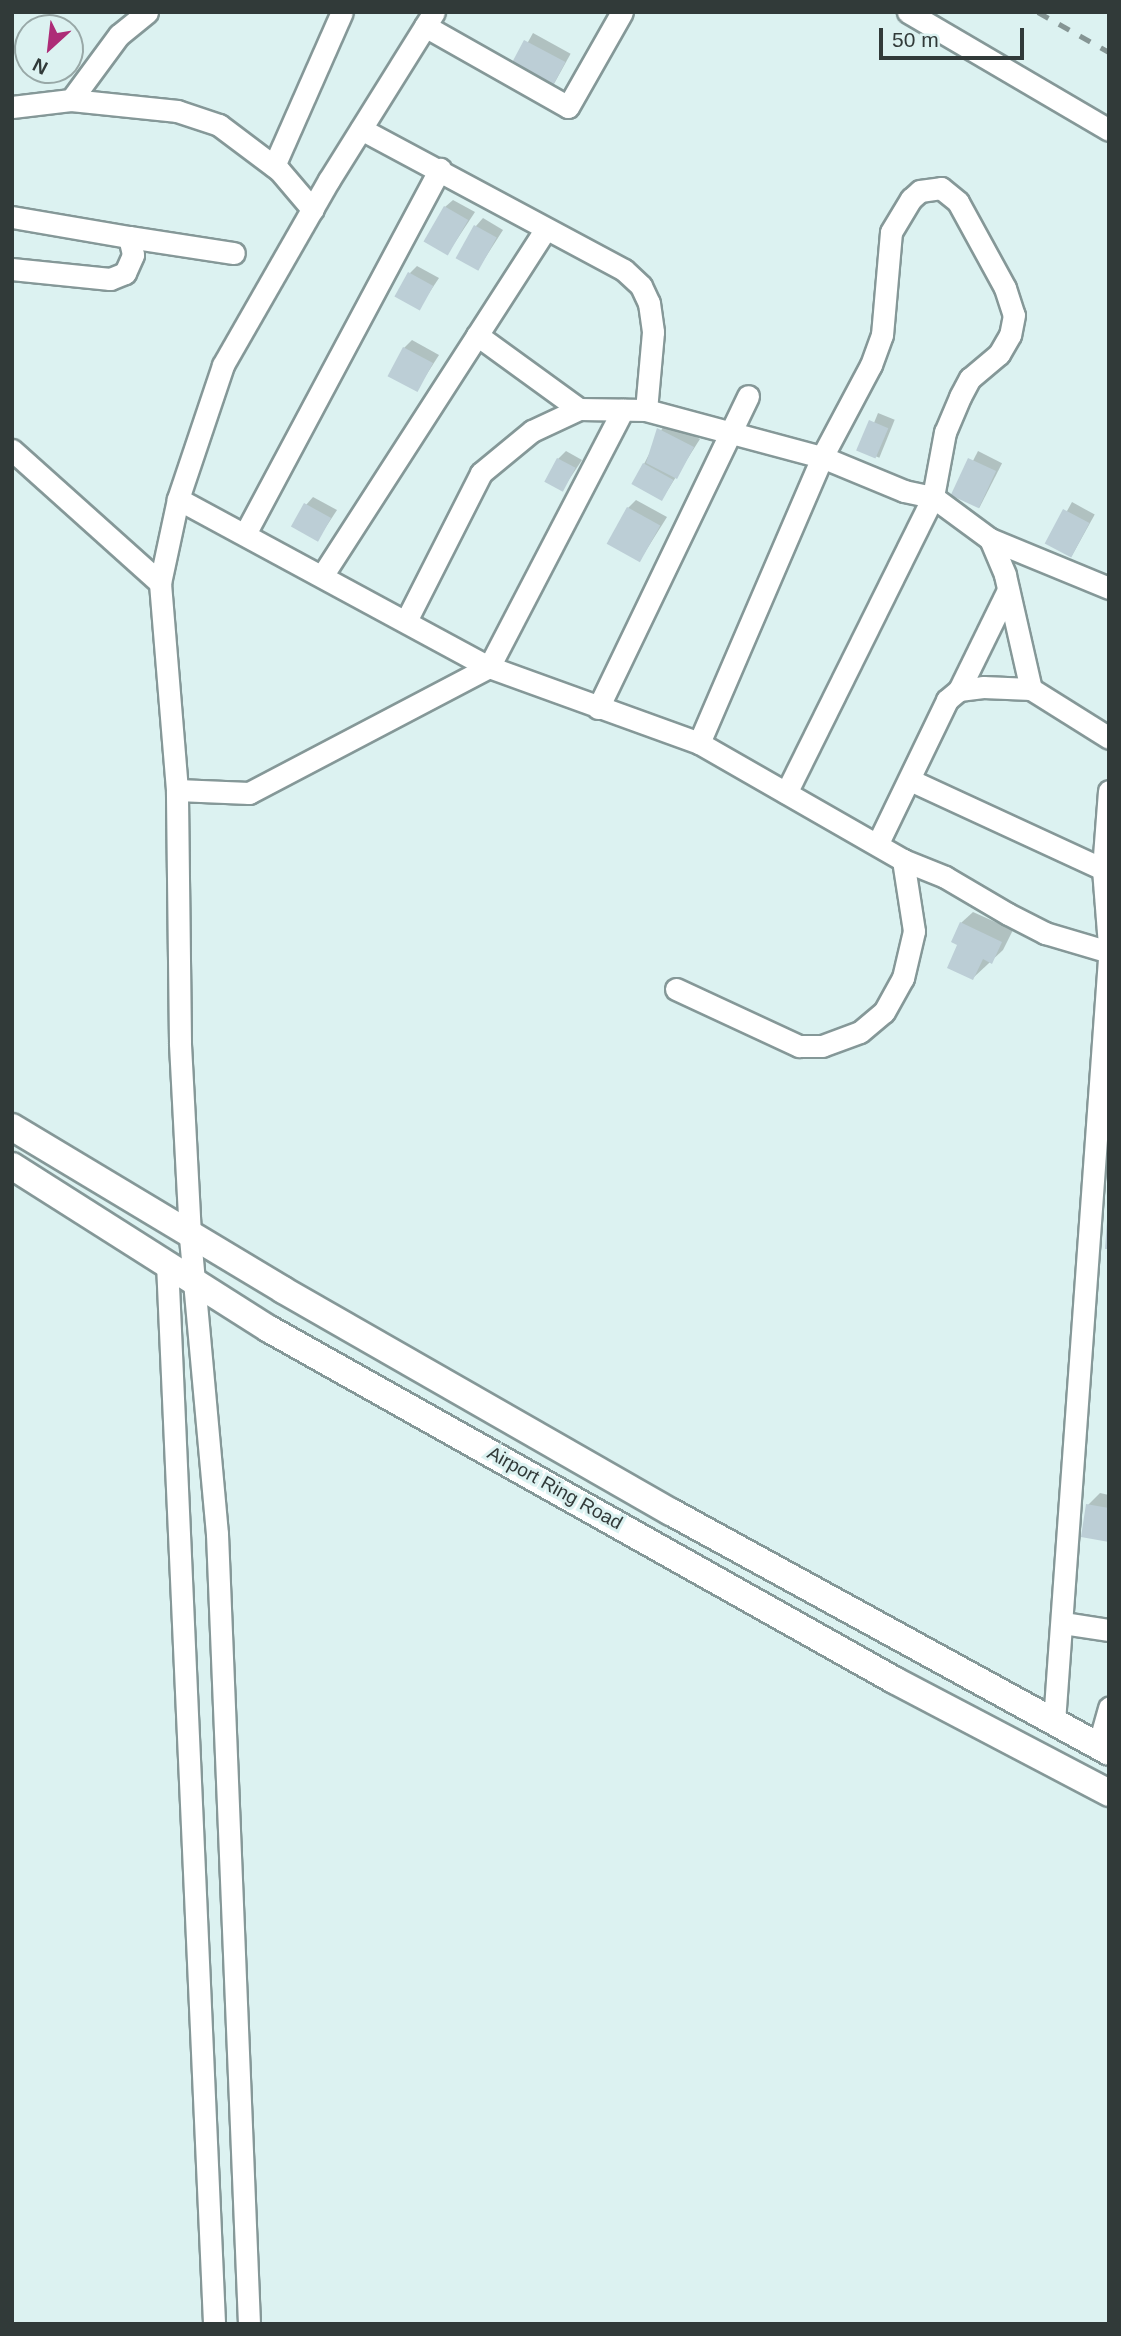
<!DOCTYPE html>
<style>
body{margin:0}
#map{position:relative;width:1121px;height:2336px;overflow:hidden;background:#dcf2f1;font-family:Arial,sans-serif}
div>[style]{position:absolute}
.shadow>*{inset:0;background:#0003;transform-origin:0 0}
.building>*{inset:0;background:#bcced6;transform-origin:0 0}
.roads{filter:drop-shadow(2px 0 #859898) drop-shadow(-2px 0 #859898) drop-shadow(0 2px #859898) drop-shadow(0 -2px #859898)}
.minor>*{height:21px;margin:-10.5px;padding:0 10.5px;transform-origin:10.5px;border-radius:10.5px;background:#fff}
.major>*{height:26px;margin:-13px;padding:0 13px;transform-origin:13px;border-radius:13px;background:#fff}
.rail>*{height:5px;margin-top:-2.5px;transform-origin:0;background:repeating-linear-gradient(90deg,#859594 0 12px,transparent 0 24px)}
span{translate:-50% -50%;white-space:nowrap;text-align:center;line-height:1.15;-webkit-text-stroke:6px #dcf2f1;paint-order:stroke}
.street-label{font-size:19px;color:#313a39}
.frame{position:absolute;inset:0;border:14px solid #313a39;pointer-events:none}
.north{position:absolute;left:14px;top:14px;width:70px;height:70px;box-sizing:border-box;background:#dcf2f1;border:2px solid #98a8a7;border-radius:50%;rotate:207deg;font-size:19px;font-weight:700;line-height:28px;text-align:center;color:#313a39}
.north::after{content:'';display:block;margin:auto;width:24px;height:32px;background:#ad2c77;clip-path:polygon(50% 0,100% 100%,50% 72%,0 100%)}
.scale{position:absolute;left:879px;top:28px;width:145px;height:32px;box-sizing:border-box;border:4px solid #313a39;border-top:0;padding-left:9px;font-size:21px;line-height:24px;white-space:nowrap;color:#313a39;-webkit-text-stroke:5px #dcf2f1;paint-order:stroke}
</style>
<div id="map">
<div class="shadow">
<div style="left:533px;top:33px;width:43px;height:38px;rotate:29deg"></div>
<div style="clip-path:polygon(453px 200px,475px 212px,448px 253px,445px 207px)"></div>
<div style="clip-path:polygon(483px 218px,503px 230px,478px 269px,476px 226px)"></div>
<div style="clip-path:polygon(417px 266px,439px 278px,419px 308px,410px 273px)"></div>
<div style="clip-path:polygon(412px 340px,439px 355px,416px 391px,404px 348px)"></div>
<div style="left:878px;top:413px;width:18px;height:41px;rotate:22deg"></div>
<div style="clip-path:polygon(666px 421px,700px 439px,662px 499px,644px 464px)"></div>
<div style="clip-path:polygon(566px 451px,582px 460px,562px 490px,558px 459px)"></div>
<div style="left:978px;top:451px;width:27px;height:50px;rotate:27deg"></div>
<div style="clip-path:polygon(313px 497px,337px 510px,318px 539px,306px 505px)"></div>
<div style="clip-path:polygon(636px 500px,667px 517px,640px 560px,628px 508px)"></div>
<div style="left:1072px;top:502px;width:26px;height:48px;rotate:29deg"></div>
<div style="clip-path:polygon(973px 912px,1013px 930px,1003px 950px,973px 978px,960px 945px,961px 923px)"></div>
<div style="clip-path:polygon(1100px 1493px,1109px 1495px,1109px 1540px,1088px 1505px)"></div>
</div>
<div class="building">
<div style="left:524px;top:40px;width:47px;height:30px;rotate:28deg"></div>
<div style="left:444px;top:206px;width:28px;height:41px;rotate:30deg"></div>
<div style="left:474px;top:225px;width:26px;height:38px;rotate:29deg"></div>
<div style="left:408px;top:272px;width:29px;height:28px;rotate:29deg"></div>
<div style="left:403px;top:347px;width:34px;height:33px;rotate:28deg"></div>
<div style="left:869px;top:420px;width:21px;height:33px;rotate:23deg"></div>
<div style="clip-path:polygon(657px 428px,694px 447px,677px 479px,646px 463px)"></div>
<div style="left:557px;top:458px;width:21px;height:27px;rotate:28deg"></div>
<div style="left:968px;top:458px;width:31px;height:41px;rotate:25deg"></div>
<div style="left:643px;top:463px;width:35px;height:24px;rotate:29deg"></div>
<div style="left:304px;top:503px;width:31px;height:27px;rotate:29deg"></div>
<div style="left:627px;top:507px;width:38px;height:42px;rotate:29deg"></div>
<div style="left:1063px;top:509px;width:30px;height:39px;rotate:28deg"></div>
<div style="clip-path:polygon(960px 922px,1002px 942px,992px 964px,983px 959px,973px 980px,947px 968px,957px 945px,951px 942px)"></div>
<div style="clip-path:polygon(1107px 1220px,1109px 1220px,1109px 1249px,1105px 1249px)"></div>
<div style="clip-path:polygon(1086px 1504px,1109px 1508px,1109px 1542px,1081px 1537px)"></div>
</div>
<div class="roads">
<div class="minor">
<div style="left:908px;top:12px;width:233px;rotate:30.4deg"></div>
<div style="left:425px;top:26px;width:164px;rotate:29.5deg"></div>
<div style="left:568px;top:107px;width:109px;rotate:-60.4deg"></div>
<div style="left:71px;top:100px;width:107px;rotate:5.9deg"></div>
<div style="left:177px;top:111px;width:44px;rotate:18.4deg"></div>
<div style="left:219px;top:125px;width:75px;rotate:36.9deg"></div>
<div style="left:279px;top:170px;width:52px;rotate:49.6deg"></div>
<div style="left:12px;top:107px;width:59px;rotate:-6.8deg"></div>
<div style="left:71px;top:100px;width:81px;rotate:-53.6deg"></div>
<div style="left:119px;top:35px;width:36px;rotate:-39deg"></div>
<div style="left:361px;top:129px;width:298px;rotate:28.2deg"></div>
<div style="left:624px;top:270px;width:23px;rotate:43deg"></div>
<div style="left:641px;top:286px;width:19px;rotate:65deg"></div>
<div style="left:649px;top:303px;width:29px;rotate:82deg"></div>
<div style="left:653px;top:332px;width:78px;rotate:95.1deg"></div>
<div style="left:274px;top:166px;width:168px;rotate:-66.2deg"></div>
<div style="left:12px;top:217px;width:119px;rotate:9.7deg"></div>
<div style="left:129px;top:237px;width:18px;rotate:77deg"></div>
<div style="left:133px;top:255px;width:20px;rotate:114deg"></div>
<div style="left:125px;top:273px;width:16px;rotate:158deg"></div>
<div style="left:110px;top:279px;width:99px;rotate:-174.2deg"></div>
<div style="left:129px;top:237px;width:106px;rotate:8.7deg"></div>
<div style="left:477px;top:335px;width:126px;rotate:36deg"></div>
<div style="left:12px;top:450px;width:199px;rotate:41.9deg"></div>
<div style="left:178px;top:499px;width:353px;rotate:28.4deg"></div>
<div style="left:489px;top:667px;width:223px;rotate:19.9deg"></div>
<div style="left:699px;top:743px;width:235px;rotate:29.8deg"></div>
<div style="left:903px;top:860px;width:45px;rotate:22deg"></div>
<div style="left:945px;top:877px;width:73px;rotate:30.4deg"></div>
<div style="left:1008px;top:914px;width:42px;rotate:27.2deg"></div>
<div style="left:1045px;top:933px;width:67px;rotate:16.5deg"></div>
<div style="left:245px;top:534px;width:414px;rotate:-61.9deg"></div>
<div style="left:990px;top:539px;width:39px;rotate:67deg"></div>
<div style="left:1005px;top:575px;width:117px;rotate:77.2deg"></div>
<div style="left:1031px;top:689px;width:92px;rotate:32.1deg"></div>
<div style="left:322px;top:576px;width:413px;rotate:-57.2deg"></div>
<div style="left:406px;top:621px;width:166px;rotate:-63.1deg"></div>
<div style="left:481px;top:473px;width:66px;rotate:-39.5deg"></div>
<div style="left:532px;top:431px;width:52px;rotate:-25.1deg"></div>
<div style="left:579px;top:409px;width:67px;rotate:0.9deg"></div>
<div style="left:646px;top:410px;width:182px;rotate:15deg"></div>
<div style="left:822px;top:457px;width:89px;rotate:22.5deg"></div>
<div style="left:904px;top:491px;width:30px;rotate:12deg"></div>
<div style="left:933px;top:497px;width:71px;rotate:36.4deg"></div>
<div style="left:990px;top:539px;width:129px;rotate:22.4deg"></div>
<div style="left:959px;top:690px;width:111px;rotate:-63.9deg"></div>
<div style="left:598px;top:708px;width:346px;rotate:-64.3deg"></div>
<div style="left:699px;top:743px;width:311px;rotate:-66.7deg"></div>
<div style="left:822px;top:457px;width:104px;rotate:-62deg"></div>
<div style="left:871px;top:365px;width:32px;rotate:-70deg"></div>
<div style="left:882px;top:335px;width:103px;rotate:-85deg"></div>
<div style="left:891px;top:232px;width:39px;rotate:-59deg"></div>
<div style="left:911px;top:199px;width:12px;rotate:-42deg"></div>
<div style="left:920px;top:191px;width:21px;rotate:-8deg"></div>
<div style="left:941px;top:188px;width:22px;rotate:39deg"></div>
<div style="left:958px;top:202px;width:98px;rotate:61.3deg"></div>
<div style="left:1005px;top:288px;width:28px;rotate:72deg"></div>
<div style="left:1014px;top:315px;width:20px;rotate:101deg"></div>
<div style="left:1010px;top:335px;width:22px;rotate:120deg"></div>
<div style="left:999px;top:354px;width:38px;rotate:140deg"></div>
<div style="left:970px;top:378px;width:21px;rotate:118deg"></div>
<div style="left:960px;top:397px;width:38px;rotate:113deg"></div>
<div style="left:945px;top:432px;width:66px;rotate:100.5deg"></div>
<div style="left:933px;top:497px;width:330px;rotate:116.4deg"></div>
<div style="left:910px;top:780px;width:213px;rotate:24.8deg"></div>
<div style="left:177px;top:790px;width:72px;rotate:2.4deg"></div>
<div style="left:249px;top:793px;width:271px;rotate:-27.7deg"></div>
<div style="left:489px;top:667px;width:290px;rotate:-62.5deg"></div>
<div style="left:1109px;top:791px;width:78px;rotate:94.4deg"></div>
<div style="left:1103px;top:869px;width:77px;rotate:85.5deg"></div>
<div style="left:878px;top:843px;width:159px;rotate:-64.2deg"></div>
<div style="left:947px;top:700px;width:16px;rotate:-40deg"></div>
<div style="left:959px;top:690px;width:24px;rotate:-7deg"></div>
<div style="left:983px;top:687px;width:48px;rotate:2.4deg"></div>
<div style="left:676px;top:989px;width:136px;rotate:24.9deg"></div>
<div style="left:799px;top:1046px;width:23px"></div>
<div style="left:822px;top:1046px;width:40px;rotate:-20.2deg"></div>
<div style="left:860px;top:1032px;width:31px;rotate:-40deg"></div>
<div style="left:884px;top:1012px;width:39px;rotate:-61deg"></div>
<div style="left:903px;top:978px;width:48px;rotate:-76.8deg"></div>
<div style="left:914px;top:931px;width:72px;rotate:-98.8deg"></div>
<div style="left:167px;top:1263px;width:1062px;rotate:87.46deg"></div>
<div style="left:1063px;top:1623px;width:47px;rotate:8.7deg"></div>
<div style="left:1054px;top:1722px;width:765px;rotate:-85.88deg"></div>
<div style="left:1098px;top:1747px;width:41px;rotate:-74.2deg"></div>
<div style="left:249px;top:2324px;width:791px;rotate:-92.32deg"></div>
<div style="left:217px;top:1534px;width:300px;rotate:-95.2deg"></div>
<div style="left:190px;top:1235px;width:193px;rotate:-93deg"></div>
<div style="left:180px;top:1042px;width:252px;rotate:-90.7deg"></div>
<div style="left:177px;top:790px;width:208px;rotate:-94.7deg"></div>
<div style="left:160px;top:583px;width:86px;rotate:-77.9deg"></div>
<div style="left:178px;top:499px;width:141px;rotate:-71.4deg"></div>
<div style="left:223px;top:365px;width:213px;rotate:-60.2deg"></div>
<div style="left:329px;top:180px;width:198px;rotate:-58deg"></div>
</div>
<div class="major">
<div style="left:12px;top:1127px;width:316px;rotate:31deg"></div>
<div style="left:283px;top:1290px;width:447px;rotate:29.8deg"></div>
<div style="left:671px;top:1512px;width:499px;rotate:28.7deg"></div>
<div style="left:12px;top:1166px;width:304px;rotate:32.4deg"></div>
<div style="left:269px;top:1329px;width:717px;rotate:29.32deg"></div>
<div style="left:894px;top:1680px;width:243px;rotate:27.7deg"></div>
</div>
</div>
<div class="rail">
<div style="left:1038px;top:12px;width:81px;rotate:29.4deg"></div>
</div>
<div class="street-label">
<span style="left:555px;top:1488px;rotate:29deg">Airport Ring Road</span>
</div>
<div class="frame"></div>
<div class="north">N</div>
<div class="scale">50 m</div>
</div>
